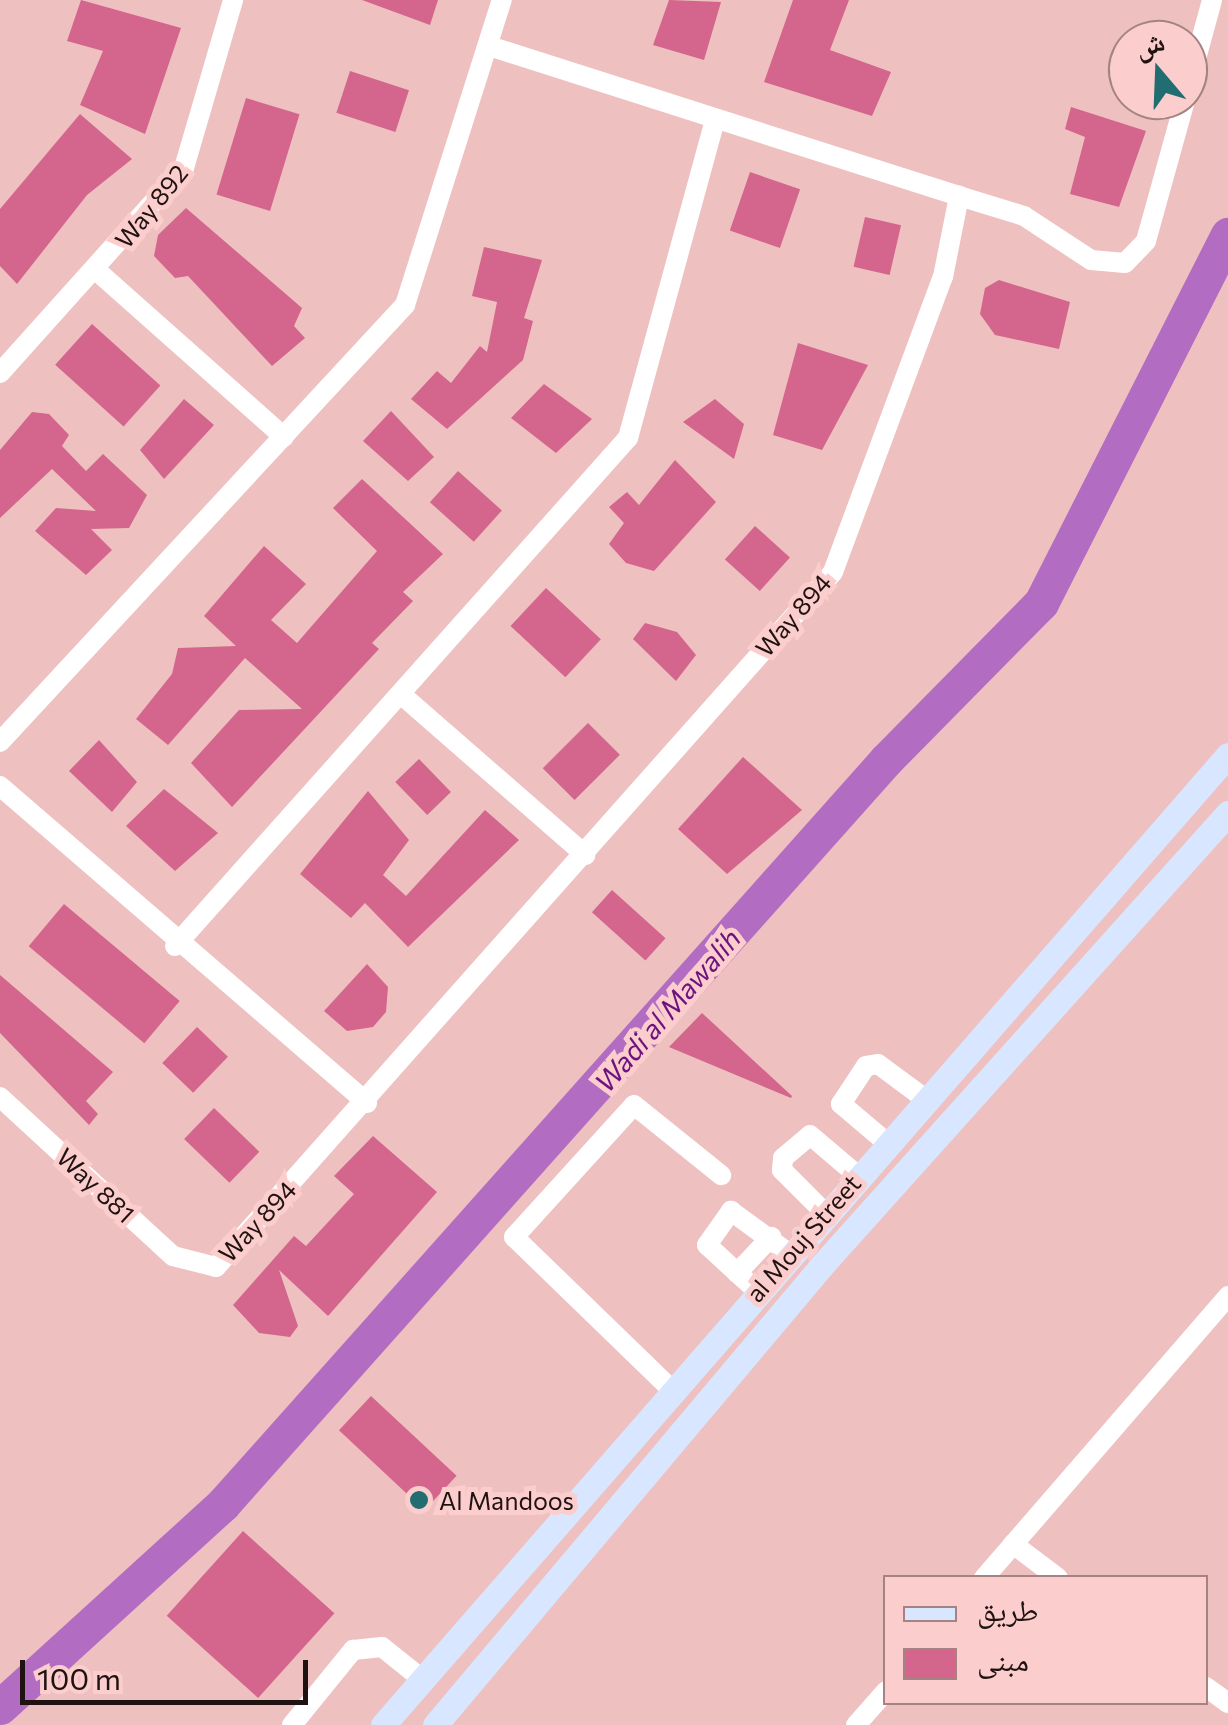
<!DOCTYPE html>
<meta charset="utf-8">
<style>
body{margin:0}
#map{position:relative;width:1228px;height:1725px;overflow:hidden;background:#eec1c0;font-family:Commissioner,"Noto Naskh Arabic",sans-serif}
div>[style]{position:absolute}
.river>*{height:35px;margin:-17.5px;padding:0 17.5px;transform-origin:17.5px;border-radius:17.5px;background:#b26cc2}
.building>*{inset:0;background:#d4658c;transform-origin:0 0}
.minor>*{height:20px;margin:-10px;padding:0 10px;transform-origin:10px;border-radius:10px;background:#fff}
.major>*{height:25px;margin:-12.5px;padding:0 12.5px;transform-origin:12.5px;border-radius:12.5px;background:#d8e7ff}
.dots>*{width:28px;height:28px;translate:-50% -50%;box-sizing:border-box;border:5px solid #fbcecd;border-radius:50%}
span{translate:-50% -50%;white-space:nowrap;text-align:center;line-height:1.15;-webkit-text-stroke:10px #fbcecd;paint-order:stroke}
.street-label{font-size:25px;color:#211212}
.poi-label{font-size:25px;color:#211212}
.left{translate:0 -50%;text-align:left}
.water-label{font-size:28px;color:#6d127f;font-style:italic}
.legend{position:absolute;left:883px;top:1575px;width:325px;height:130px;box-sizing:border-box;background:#fbcecd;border:2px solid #a48382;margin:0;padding:12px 18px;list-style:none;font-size:30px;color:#211212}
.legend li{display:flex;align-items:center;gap:20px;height:50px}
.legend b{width:50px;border:2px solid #a48382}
.north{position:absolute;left:1108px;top:20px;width:100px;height:100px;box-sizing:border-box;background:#fbcecd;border:2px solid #a48382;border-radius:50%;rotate:341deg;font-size:28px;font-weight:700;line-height:40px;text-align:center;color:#211212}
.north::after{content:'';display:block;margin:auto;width:35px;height:45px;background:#216d71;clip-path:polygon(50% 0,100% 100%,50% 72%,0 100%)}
.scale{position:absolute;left:20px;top:1660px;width:288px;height:45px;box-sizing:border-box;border:5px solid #211212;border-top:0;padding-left:12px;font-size:30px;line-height:35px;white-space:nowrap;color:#211212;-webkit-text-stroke:8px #fbcecd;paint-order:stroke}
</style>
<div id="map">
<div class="river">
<div style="left:0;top:1707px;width:302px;rotate:-42.3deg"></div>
<div style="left:223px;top:1504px;width:997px;rotate:-48.29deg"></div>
<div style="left:886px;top:760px;width:221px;rotate:-45.4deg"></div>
<div style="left:1041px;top:603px;width:413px;rotate:-63.1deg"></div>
</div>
<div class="building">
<div style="clip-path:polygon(81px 0,181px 28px,145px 134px,80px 105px,103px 51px,67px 41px)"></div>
<div style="clip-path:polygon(362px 0,438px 0,430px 25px)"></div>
<div style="clip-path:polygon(669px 0,721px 2px,704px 60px,653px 45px)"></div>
<div style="clip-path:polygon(793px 0,849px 0,830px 50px,891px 72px,872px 116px,764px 82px)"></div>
<div style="left:350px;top:71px;width:62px;height:44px;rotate:18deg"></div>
<div style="left:246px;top:98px;width:56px;height:101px;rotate:17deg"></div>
<div style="clip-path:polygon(1071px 107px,1146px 131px,1119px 207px,1070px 194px,1085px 137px,1065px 129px)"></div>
<div style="clip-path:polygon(80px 114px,132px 159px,87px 195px,17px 284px,0 266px,0 209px)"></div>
<div style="left:750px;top:172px;width:53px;height:62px;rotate:19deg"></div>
<div style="clip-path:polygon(186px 208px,302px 308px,294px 326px,305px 338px,272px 366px,188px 276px,175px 278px,154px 256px,158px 235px)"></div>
<div style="left:865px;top:217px;width:37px;height:51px;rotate:13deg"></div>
<div style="clip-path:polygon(484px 247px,542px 260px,524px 318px,533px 321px,523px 360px,447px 429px,411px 399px,437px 371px,451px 383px,480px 346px,487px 352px,497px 302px,472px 296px)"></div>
<div style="clip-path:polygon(999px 280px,1070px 302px,1059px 349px,995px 335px,980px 314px,985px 288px)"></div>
<div style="left:92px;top:324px;width:92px;height:55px;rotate:42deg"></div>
<div style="clip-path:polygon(798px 343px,868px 365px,822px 450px,773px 435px)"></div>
<div style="clip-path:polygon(544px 384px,592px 419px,556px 453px,511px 418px)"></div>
<div style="clip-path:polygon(184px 399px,214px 425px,164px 479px,140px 450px)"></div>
<div style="clip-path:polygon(715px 399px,744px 424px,734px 459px,683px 422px)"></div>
<div style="clip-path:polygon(391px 411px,434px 457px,408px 481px,363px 441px)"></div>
<div style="clip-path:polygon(32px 412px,49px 414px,69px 435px,62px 446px,86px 471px,103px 454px,147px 495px,129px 528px,91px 529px,112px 550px,86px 575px,35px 531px,56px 508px,96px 511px,52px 469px,0 518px,0 450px)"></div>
<div style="clip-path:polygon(675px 460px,716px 502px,654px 571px,626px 563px,609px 544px,624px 523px,609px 507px,627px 492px,639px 505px)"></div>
<div style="left:458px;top:471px;width:59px;height:42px;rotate:42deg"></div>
<div style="clip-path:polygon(362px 479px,443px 554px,403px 592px,413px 601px,372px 643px,379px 649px,232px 807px,191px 763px,239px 710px,302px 709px,245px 658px,168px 745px,136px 719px,172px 674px,178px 648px,236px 646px,204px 616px,264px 546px,306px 584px,271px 620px,297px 643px,377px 551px,333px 508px)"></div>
<div style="left:755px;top:526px;width:47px;height:45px;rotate:42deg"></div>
<div style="left:546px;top:588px;width:75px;height:52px;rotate:43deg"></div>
<div style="clip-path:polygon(645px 623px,677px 632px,696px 655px,676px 681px,633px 639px)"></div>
<div style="left:588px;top:723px;width:45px;height:64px;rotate:45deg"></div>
<div style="clip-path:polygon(99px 740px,137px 782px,112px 812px,69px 771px)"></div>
<div style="clip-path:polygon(743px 757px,802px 810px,727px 874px,678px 829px)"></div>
<div style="left:419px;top:759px;width:46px;height:33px;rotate:46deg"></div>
<div style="clip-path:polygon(164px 789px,218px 833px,175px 871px,126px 826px)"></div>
<div style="clip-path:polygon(368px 791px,409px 840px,383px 875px,406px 896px,485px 810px,519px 840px,408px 947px,365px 903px,351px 918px,300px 874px)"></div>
<div style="left:612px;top:890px;width:72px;height:30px;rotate:42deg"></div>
<div style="left:64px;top:904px;width:151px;height:55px;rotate:40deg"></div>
<div style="clip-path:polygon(367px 964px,388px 987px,386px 1012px,373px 1027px,347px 1031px,324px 1011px)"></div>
<div style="clip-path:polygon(0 975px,113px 1072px,86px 1101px,98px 1114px,89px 1125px,0 1033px)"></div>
<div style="clip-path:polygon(702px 1013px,792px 1096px,791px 1098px,669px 1047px)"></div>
<div style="left:197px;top:1027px;width:43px;height:50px;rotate:44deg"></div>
<div style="left:214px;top:1108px;width:63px;height:43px;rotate:44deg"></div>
<div style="clip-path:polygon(373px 1136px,437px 1192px,328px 1316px,279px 1270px,298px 1326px,290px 1337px,259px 1333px,233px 1305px,294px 1236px,306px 1246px,354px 1194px,334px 1176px)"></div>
<div style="left:371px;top:1396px;width:117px;height:47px;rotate:43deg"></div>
<div style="left:243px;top:1531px;width:123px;height:114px;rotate:42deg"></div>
</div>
<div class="minor">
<div style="left:1188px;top:88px;width:91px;rotate:-74.7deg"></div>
<div style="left:959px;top:196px;width:68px;rotate:17.1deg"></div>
<div style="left:1024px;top:216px;width:80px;rotate:33.3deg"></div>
<div style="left:1091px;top:260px;width:34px;rotate:5deg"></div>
<div style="left:1125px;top:263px;width:30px;rotate:-46deg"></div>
<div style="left:1146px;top:241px;width:146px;rotate:-74.5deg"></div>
<div style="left:97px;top:271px;width:250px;rotate:41.6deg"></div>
<div style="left:0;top:373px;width:275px;rotate:-48.1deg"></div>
<div style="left:184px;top:168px;width:175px;rotate:-73.7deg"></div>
<div style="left:403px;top:696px;width:242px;rotate:41.1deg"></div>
<div style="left:0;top:742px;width:596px;rotate:-47.18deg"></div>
<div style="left:405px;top:305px;width:320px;rotate:-72.4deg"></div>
<div style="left:0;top:786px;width:485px;rotate:40.8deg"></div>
<div style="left:175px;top:946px;width:681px;rotate:-48.28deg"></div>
<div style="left:628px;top:438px;width:329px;rotate:-74.7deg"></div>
<div style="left:0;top:1097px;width:235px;rotate:42.6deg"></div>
<div style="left:173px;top:1256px;width:44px;rotate:14.3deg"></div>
<div style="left:216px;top:1267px;width:929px;rotate:-48.4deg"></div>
<div style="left:833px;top:572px;width:315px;rotate:-69.6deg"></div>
<div style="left:943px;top:277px;width:83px;rotate:-78.8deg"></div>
<div style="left:959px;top:196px;width:494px;rotate:-162.3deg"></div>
<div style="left:886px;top:1142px;width:59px;rotate:-139.8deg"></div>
<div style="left:841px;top:1104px;width:45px;rotate:-56.7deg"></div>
<div style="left:866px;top:1066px;width:12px;rotate:-9deg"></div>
<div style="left:878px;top:1064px;width:57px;rotate:36.5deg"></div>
<div style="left:825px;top:1213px;width:61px;rotate:-135deg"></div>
<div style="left:782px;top:1170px;width:12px;rotate:-85deg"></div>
<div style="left:783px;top:1158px;width:35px;rotate:-40deg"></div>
<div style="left:810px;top:1135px;width:62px;rotate:40.4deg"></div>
<div style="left:737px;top:1273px;width:50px;rotate:-46.6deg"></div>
<div style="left:757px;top:1291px;width:68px;rotate:-137.4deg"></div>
<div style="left:707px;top:1245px;width:42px;rotate:-54.8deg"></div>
<div style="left:731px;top:1211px;width:73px;rotate:36.1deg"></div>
<div style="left:672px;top:1390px;width:220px;rotate:-135.9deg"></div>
<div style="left:514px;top:1237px;width:178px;rotate:-47.7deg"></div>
<div style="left:634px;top:1105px;width:112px;rotate:38.8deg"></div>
<div style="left:1013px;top:1544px;width:56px;rotate:37.1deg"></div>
<div style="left:984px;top:1578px;width:373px;rotate:-49.1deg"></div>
<div style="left:1206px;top:1687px;width:27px;rotate:36deg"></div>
<div style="left:292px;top:1725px;width:97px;rotate:-50.9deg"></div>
<div style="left:353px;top:1650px;width:29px;rotate:-6deg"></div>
<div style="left:382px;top:1647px;width:51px;rotate:38.7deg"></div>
<div style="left:856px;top:1725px;width:45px;rotate:-48.6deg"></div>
</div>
<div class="major">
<div style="left:383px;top:1725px;width:1286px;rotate:-48.94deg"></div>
<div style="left:435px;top:1725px;width:603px;rotate:-49.91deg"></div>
<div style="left:823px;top:1264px;width:606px;rotate:-48.08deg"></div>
</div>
<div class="dots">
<div style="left:419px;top:1500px;background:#216d71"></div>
</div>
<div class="street-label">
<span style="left:151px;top:206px;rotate:-51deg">Way 892</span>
<span style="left:793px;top:615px;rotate:-49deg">Way 894</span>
<span style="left:96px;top:1185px;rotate:43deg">Way 881</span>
<span style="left:257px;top:1221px;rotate:-47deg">Way 894</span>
<span style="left:803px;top:1238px;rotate:-49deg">al Mouj Street</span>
</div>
<div class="poi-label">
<span class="left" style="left:439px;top:1500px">Al Mandoos</span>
</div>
<div class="water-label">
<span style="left:667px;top:1010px;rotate:-49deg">Wadi al Mawalih</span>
</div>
<ul class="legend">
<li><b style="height:12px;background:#d8e7ff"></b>طريق</li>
<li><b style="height:28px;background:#d4658c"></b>مبنى</li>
</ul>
<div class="north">ش</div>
<div class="scale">100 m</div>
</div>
